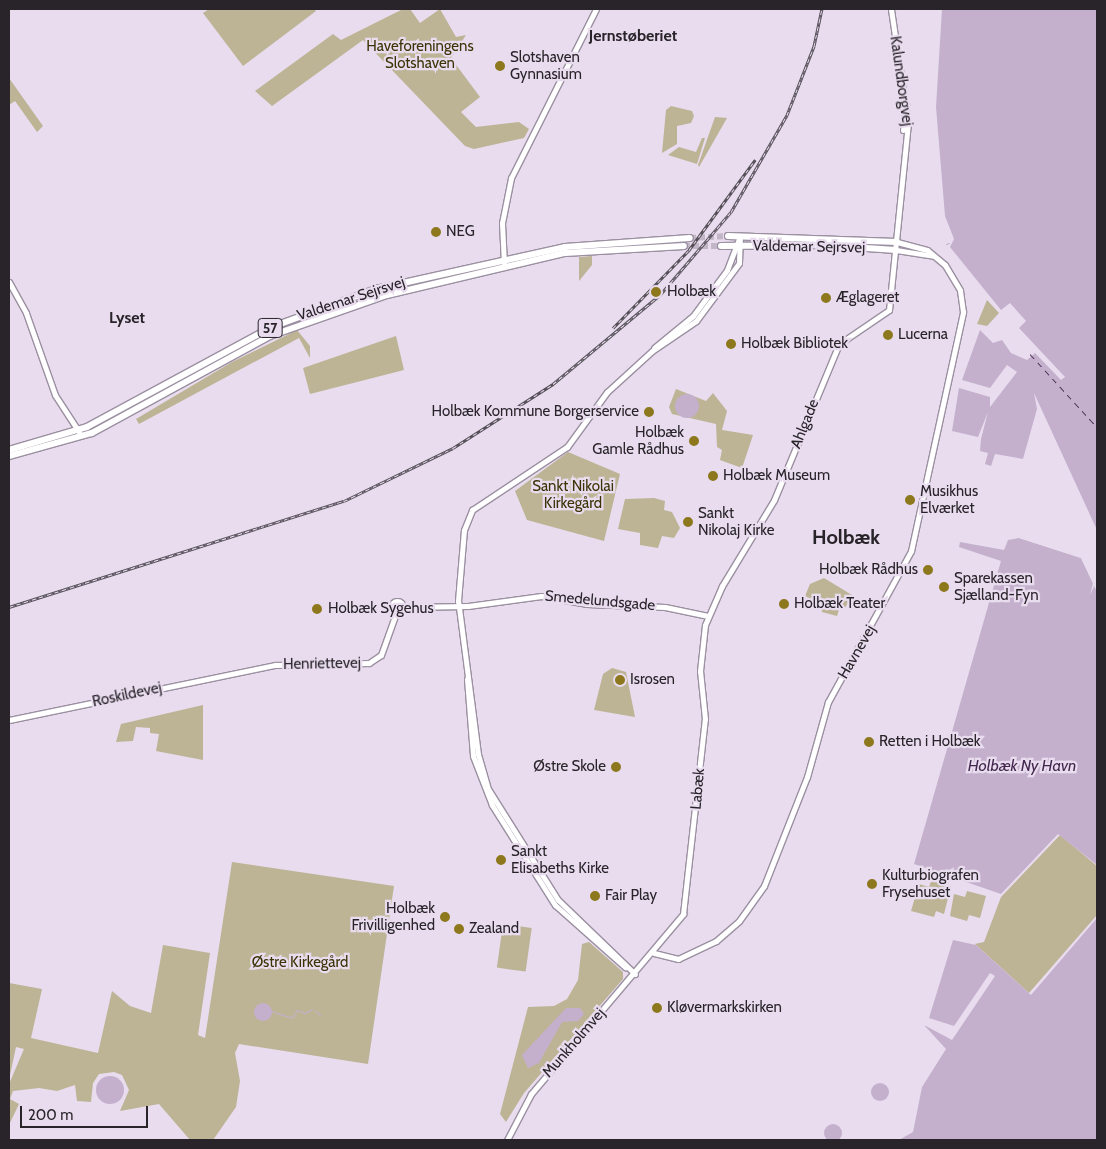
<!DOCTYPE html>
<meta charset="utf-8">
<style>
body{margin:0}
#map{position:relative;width:1106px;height:1149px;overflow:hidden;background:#e8dcee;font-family:Cabin,sans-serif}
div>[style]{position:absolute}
.green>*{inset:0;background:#bdb495;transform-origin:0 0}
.water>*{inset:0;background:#c4b0cd}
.round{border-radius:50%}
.pier>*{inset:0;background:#e8dcee}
.stream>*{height:1px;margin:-0.5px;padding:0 0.5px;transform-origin:0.5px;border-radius:0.5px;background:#c4b0cd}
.ferry>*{height:1px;margin-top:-0.5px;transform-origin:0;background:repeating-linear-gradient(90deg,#42264e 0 6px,transparent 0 11px)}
.major-tunnel>*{height:6px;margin-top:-3px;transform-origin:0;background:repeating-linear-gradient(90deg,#c2b7c7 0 6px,transparent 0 9px)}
.roads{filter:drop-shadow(1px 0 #9b90a1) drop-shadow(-1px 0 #9b90a1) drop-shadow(0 1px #9b90a1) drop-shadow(0 -1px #9b90a1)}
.minor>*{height:5px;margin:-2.5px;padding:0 2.5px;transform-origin:2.5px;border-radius:2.5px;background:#fff}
.minor>.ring{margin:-2.5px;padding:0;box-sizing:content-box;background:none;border:5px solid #fff;border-radius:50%}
.major>*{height:6px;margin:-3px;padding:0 3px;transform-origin:3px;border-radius:3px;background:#fff}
.rail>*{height:3px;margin-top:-1.5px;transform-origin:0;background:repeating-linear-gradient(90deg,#e8dcee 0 4px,#565059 0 8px);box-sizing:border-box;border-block:1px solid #565059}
.dots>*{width:14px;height:14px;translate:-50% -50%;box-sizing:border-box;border:2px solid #e8dcee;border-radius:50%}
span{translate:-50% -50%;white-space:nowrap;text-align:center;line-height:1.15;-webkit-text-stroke:4.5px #e8dcee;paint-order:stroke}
.shield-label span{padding:1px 4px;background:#e8dcee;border:1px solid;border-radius:4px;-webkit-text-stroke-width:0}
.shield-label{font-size:14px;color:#28242a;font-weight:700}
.park-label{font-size:15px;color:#3c3205}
.poi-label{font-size:15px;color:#28242a}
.left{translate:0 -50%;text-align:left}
.right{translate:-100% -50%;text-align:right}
.street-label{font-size:15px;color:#28242a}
.neighbourhood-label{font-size:16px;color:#28242a;font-weight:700}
.water-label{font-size:16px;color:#42264e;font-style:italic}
.district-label{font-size:20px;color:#28242a;font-weight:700}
.frame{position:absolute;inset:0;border:10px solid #28242a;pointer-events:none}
.scale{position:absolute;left:20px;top:1106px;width:128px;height:22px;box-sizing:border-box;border:2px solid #28242a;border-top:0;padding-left:6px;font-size:15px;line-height:18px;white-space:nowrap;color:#28242a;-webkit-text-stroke:4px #e8dcee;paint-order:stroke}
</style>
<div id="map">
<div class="green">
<div style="clip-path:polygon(209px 9px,314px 9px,316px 11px,243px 66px,203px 13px)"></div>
<div style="clip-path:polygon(403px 9px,410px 9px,420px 23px,440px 9px,456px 37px,466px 35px,451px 58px,480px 97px,461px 112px,476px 127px,519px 122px,529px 129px,524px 138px,474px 149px,465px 146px,363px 40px,272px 106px,255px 91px,333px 34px,341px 40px)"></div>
<div style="clip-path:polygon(9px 78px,43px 126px,37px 132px,15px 101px,9px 105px)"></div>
<div style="clip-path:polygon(671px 106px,692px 111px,694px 116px,691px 123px,677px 126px,677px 144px,662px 153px,666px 110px)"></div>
<div style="clip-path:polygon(715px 117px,727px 118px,699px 167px,698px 165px)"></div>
<div style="clip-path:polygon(702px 138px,705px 138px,697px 164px,668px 155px,679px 147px,696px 152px)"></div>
<div style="clip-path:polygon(592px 256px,592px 265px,579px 281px,579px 257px)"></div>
<div style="clip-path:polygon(987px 300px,999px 313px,987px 326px,977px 324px)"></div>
<div style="clip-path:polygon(297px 330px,310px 346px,310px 358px,299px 338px,139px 424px,136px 419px,232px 362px)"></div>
<div style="clip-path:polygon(396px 336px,404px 370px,310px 394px,303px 368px)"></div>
<div style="clip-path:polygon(676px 389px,706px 401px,713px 393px,727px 411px,722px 430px,753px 435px,742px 468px,720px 460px,722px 450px,717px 447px,716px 424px,672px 414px,669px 407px)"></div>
<div style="clip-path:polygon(568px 452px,620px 474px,604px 541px,527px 520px,515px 491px)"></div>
<div style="clip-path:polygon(654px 498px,665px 501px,664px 510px,672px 512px,680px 528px,674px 538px,662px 536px,658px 548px,640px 545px,640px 533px,618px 529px,625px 499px)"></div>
<div style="clip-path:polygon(824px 578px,852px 595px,845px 608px,840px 606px,837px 616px,822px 612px,821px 604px,805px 596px,810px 584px)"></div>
<div style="clip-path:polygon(612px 668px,626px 672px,635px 717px,594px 710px,603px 674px)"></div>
<div style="clip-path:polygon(203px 705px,203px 760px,156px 751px,159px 734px,150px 733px,150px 728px,136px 727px,133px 741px,116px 742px,121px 724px)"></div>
<div style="clip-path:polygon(1060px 835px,1097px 866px,1097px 915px,1029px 993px,975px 944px,984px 942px,1001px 897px)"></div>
<div style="clip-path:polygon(232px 862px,394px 886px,368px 1064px,239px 1044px,235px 1053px,240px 1081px,236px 1107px,213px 1140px,190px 1140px,159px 1104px,120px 1111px,129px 1090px,122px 1075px,114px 1072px,99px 1074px,93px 1083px,91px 1102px,77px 1101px,75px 1085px,57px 1091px,39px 1088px,13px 1091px,10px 1099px,19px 1104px,9px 1125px,9px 1084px,24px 1049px,16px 1047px,9px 1080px,9px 983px,42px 989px,31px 1038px,98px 1053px,112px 991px,130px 1006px,151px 1013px,163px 945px,210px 953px,198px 1035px,205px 1038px)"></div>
<div style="clip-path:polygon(931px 881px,951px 886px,944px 914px,936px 911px,934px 917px,911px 911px,919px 884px,929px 887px)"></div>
<div style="clip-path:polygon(967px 891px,986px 896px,980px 918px,969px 915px,967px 921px,950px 916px,954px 894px,965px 897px)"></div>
<div style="left:503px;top:924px;width:29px;height:44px;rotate:8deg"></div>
<div style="clip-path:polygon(589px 942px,623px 972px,623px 979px,524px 1093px,506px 1122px,500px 1114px,528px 1007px,554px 1006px,567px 999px,578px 980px,582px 944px)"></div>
</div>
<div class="water">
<div style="clip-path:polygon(942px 9px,1097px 9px,1097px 530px,1034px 393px,1037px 409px,1023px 459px,995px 454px,991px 466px,985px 464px,988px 453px,980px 451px,981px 439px,988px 412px,978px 437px,952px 431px,959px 388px,990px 397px,990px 407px,1017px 372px,1007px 365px,990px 388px,962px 380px,980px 330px,993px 343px,1002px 340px,1011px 353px,1027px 360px,1035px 353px,1061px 380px,1065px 377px,1019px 328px,1026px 321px,1010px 303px,1001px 310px,950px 247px,954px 239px,945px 216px,936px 107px)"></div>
<div class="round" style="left:675px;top:394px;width:24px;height:24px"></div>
<div style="clip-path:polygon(1019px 538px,1081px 558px,1097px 592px,1097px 865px,1058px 834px,1001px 894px,914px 864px,1001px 561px,959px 547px,960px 542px,1004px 550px,1008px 540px)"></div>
<div style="clip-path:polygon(1097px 918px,1097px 1140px,899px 1140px,913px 1132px,922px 1087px,946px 1049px,924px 1025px,952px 1040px,995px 976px,990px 973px,954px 1026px,929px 1018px,953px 940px,976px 945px,1031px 995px)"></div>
<div class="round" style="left:254px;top:1003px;width:18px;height:18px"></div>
<div style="clip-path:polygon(566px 1008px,580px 1008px,584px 1014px,578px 1021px,562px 1022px,539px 1063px,528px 1068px,522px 1055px)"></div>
<div class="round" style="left:96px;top:1076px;width:28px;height:28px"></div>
<div class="round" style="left:871px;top:1083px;width:18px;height:18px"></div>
<div class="round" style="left:824px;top:1124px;width:18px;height:18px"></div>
</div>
<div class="pier">
<div style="clip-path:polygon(1022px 537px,1081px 554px,1096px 582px,1090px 595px,1093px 583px,1081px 558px,1019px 538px)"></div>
</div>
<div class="stream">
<div style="left:946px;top:244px;width:3px;rotate:-18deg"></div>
<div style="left:315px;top:1010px;width:7px;rotate:45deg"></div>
<div style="left:271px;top:1011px;width:22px;rotate:18deg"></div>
<div style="left:292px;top:1018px;width:9px;rotate:-58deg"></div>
<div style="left:297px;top:1010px;width:9px;rotate:21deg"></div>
<div style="left:305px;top:1013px;width:8px;rotate:-30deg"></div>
</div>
<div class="ferry">
<div style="left:1030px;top:354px;width:99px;rotate:47.5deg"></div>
</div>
<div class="major-tunnel">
<div style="left:690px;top:238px;width:38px;rotate:-3deg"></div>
<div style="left:684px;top:246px;width:37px"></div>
</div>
<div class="roads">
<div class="minor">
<div style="left:903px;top:130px;width:26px;rotate:-83deg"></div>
<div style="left:896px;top:250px;width:36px;rotate:9deg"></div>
<div style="left:504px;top:264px;width:41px;rotate:-92.8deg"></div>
<div style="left:502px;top:223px;width:46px;rotate:-78.7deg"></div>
<div style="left:511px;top:178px;width:189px;rotate:-63.3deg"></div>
<div style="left:9px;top:282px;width:35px;rotate:61deg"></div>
<div style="left:26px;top:313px;width:87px;rotate:70.5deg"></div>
<div style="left:55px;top:395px;width:44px;rotate:57deg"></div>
<div style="left:654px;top:348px;width:50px;rotate:-39.4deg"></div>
<div style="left:693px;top:316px;width:57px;rotate:-53.5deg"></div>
<div style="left:727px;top:270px;width:36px;rotate:-69deg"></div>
<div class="ring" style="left:391px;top:601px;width:7px;height:7px"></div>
<div style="left:403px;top:607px;width:65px;rotate:-0.9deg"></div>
<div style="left:468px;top:606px;width:74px;rotate:-7.8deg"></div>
<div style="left:541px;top:596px;width:47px;rotate:9.9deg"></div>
<div style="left:587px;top:604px;width:78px;rotate:2.2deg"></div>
<div style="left:665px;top:607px;width:44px;rotate:11.8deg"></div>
<div style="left:467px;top:679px;width:77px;rotate:85.5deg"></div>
<div style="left:473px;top:756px;width:53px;rotate:68.8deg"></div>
<div style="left:492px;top:805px;width:118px;rotate:57.8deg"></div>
<div style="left:555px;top:905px;width:94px;rotate:41.5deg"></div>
<div style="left:9px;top:720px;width:272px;rotate:-11.7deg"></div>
<div style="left:275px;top:665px;width:94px;rotate:-1.2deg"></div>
<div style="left:369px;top:663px;width:14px;rotate:-34deg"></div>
<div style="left:381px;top:655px;width:45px;rotate:-70.3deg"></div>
<div style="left:654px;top:953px;width:25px;rotate:14deg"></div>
<div style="left:678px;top:959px;width:42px;rotate:-25.3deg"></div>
<div style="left:716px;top:941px;width:30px;rotate:-41deg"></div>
<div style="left:739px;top:921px;width:43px;rotate:-54.5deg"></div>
<div style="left:764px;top:886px;width:117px;rotate:-68.5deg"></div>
<div style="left:807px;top:777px;width:78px;rotate:-74.4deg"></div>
<div style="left:828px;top:702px;width:172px;rotate:-61.2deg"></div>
<div style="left:911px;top:551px;width:245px;rotate:-77.7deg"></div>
<div style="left:963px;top:312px;width:22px;rotate:-98deg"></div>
<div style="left:960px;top:290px;width:29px;rotate:-121deg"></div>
<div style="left:945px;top:265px;width:23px;rotate:-140deg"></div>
<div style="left:927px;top:250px;width:31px;rotate:-165deg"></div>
<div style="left:635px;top:974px;width:107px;rotate:-136.1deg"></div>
<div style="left:558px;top:900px;width:131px;rotate:-122.2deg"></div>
<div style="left:488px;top:789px;width:36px;rotate:-106deg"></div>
<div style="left:478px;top:754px;width:154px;rotate:-97.4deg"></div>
<div style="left:458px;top:601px;width:71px;rotate:-85.2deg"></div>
<div style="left:464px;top:530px;width:22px;rotate:-68deg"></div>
<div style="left:472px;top:510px;width:114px;rotate:-33.6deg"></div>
<div style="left:567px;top:447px;width:68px;rotate:-54deg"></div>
<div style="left:607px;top:392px;width:61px;rotate:-42.3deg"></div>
<div style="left:652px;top:351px;width:53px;rotate:-34.3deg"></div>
<div style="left:696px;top:321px;width:72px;rotate:-53.4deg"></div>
<div style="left:739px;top:263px;width:27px;rotate:-88deg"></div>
<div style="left:507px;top:1140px;width:52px;rotate:-62.4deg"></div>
<div style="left:531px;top:1094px;width:236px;rotate:-49.8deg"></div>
<div style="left:683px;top:914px;width:196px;rotate:-83.6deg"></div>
<div style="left:705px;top:719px;width:48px;rotate:-95.9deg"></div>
<div style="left:700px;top:671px;width:46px;rotate:-83.8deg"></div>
<div style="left:705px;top:625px;width:43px;rotate:-66.4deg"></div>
<div style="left:722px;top:586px;width:100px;rotate:-58.8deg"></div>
<div style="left:774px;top:500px;width:169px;rotate:-67.4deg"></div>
<div style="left:839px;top:344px;width:60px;rotate:-34.2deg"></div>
<div style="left:889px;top:310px;width:188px;rotate:-84.2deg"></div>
<div style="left:908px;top:123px;width:115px;rotate:-98.5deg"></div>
</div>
<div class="major">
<div style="left:728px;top:236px;width:169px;rotate:2deg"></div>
<div style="left:721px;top:246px;width:101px;rotate:-0.6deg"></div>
<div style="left:822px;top:245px;width:74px;rotate:3.9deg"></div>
<div style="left:9px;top:450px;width:81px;rotate:-16.4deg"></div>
<div style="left:87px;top:427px;width:210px;rotate:-28.4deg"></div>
<div style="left:272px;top:327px;width:111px;rotate:-20.1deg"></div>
<div style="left:376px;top:289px;width:194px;rotate:-12.5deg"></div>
<div style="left:565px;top:247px;width:125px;rotate:-4.1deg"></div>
<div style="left:9px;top:456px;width:86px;rotate:-15.5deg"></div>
<div style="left:92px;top:433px;width:203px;rotate:-28.6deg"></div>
<div style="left:270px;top:336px;width:124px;rotate:-19.3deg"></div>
<div style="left:387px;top:295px;width:183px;rotate:-13.3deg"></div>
<div style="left:565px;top:253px;width:119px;rotate:-3.4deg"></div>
</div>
</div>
<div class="rail">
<div style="left:613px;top:328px;width:109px;rotate:-45.7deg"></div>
<div style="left:689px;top:250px;width:112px;rotate:-53.7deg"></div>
<div style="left:9px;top:607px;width:351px;rotate:-17.6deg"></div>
<div style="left:344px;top:501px;width:121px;rotate:-25.9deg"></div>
<div style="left:453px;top:448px;width:119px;rotate:-32.6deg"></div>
<div style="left:553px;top:384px;width:139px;rotate:-39.8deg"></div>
<div style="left:660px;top:295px;width:109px;rotate:-49.5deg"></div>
<div style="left:731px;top:212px;width:112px;rotate:-60deg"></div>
<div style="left:787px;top:115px;width:74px;rotate:-68.6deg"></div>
<div style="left:814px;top:46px;width:38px;rotate:-78deg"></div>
</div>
<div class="dots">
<div style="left:500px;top:66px;background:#8d781d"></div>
<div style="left:436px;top:232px;background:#8d781d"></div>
<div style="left:656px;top:292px;background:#8d781d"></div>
<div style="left:826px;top:298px;background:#8d781d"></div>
<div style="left:888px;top:335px;background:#8d781d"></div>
<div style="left:731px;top:344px;background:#8d781d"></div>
<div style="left:649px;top:412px;background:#8d781d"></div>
<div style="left:694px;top:441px;background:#8d781d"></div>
<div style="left:713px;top:476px;background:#8d781d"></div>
<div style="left:910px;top:500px;background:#8d781d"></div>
<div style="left:688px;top:522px;background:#8d781d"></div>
<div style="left:928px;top:570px;background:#8d781d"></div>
<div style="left:944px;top:587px;background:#8d781d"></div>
<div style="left:784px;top:604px;background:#8d781d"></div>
<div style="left:317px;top:609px;background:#8d781d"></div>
<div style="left:620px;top:680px;background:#8d781d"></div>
<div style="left:869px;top:742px;background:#8d781d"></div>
<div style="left:616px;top:767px;background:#8d781d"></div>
<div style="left:501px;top:860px;background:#8d781d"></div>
<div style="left:872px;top:884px;background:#8d781d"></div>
<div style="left:595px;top:896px;background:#8d781d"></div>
<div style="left:445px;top:917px;background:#8d781d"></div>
<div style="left:459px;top:929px;background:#8d781d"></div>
<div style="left:657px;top:1008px;background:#8d781d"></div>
</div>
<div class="shield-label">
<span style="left:270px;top:328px">57</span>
</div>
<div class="park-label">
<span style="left:420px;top:55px">Haveforeningens<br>Slotshaven</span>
<span style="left:573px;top:495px">Sankt Nikolai<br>Kirkegård</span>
<span style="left:300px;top:963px">Østre Kirkegård</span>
</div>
<div class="poi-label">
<span class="left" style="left:510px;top:66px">Slotshaven<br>Gynnasium</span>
<span class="left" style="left:446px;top:232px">NEG</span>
<span class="left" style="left:667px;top:292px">Holbæk</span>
<span class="left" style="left:836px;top:298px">Æglageret</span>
<span class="left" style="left:898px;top:335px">Lucerna</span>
<span class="left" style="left:741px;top:344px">Holbæk Bibliotek</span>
<span class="right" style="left:639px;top:412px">Holbæk Kommune Borgerservice</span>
<span class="right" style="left:684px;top:441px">Holbæk<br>Gamle Rådhus</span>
<span class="left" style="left:723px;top:476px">Holbæk Museum</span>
<span class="left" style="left:920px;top:500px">Musikhus<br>Elværket</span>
<span class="left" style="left:698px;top:522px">Sankt<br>Nikolaj Kirke</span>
<span class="right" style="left:918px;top:570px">Holbæk Rådhus</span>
<span class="left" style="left:954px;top:587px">Sparekassen<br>Sjælland-Fyn</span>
<span class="left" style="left:794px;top:604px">Holbæk Teater</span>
<span class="left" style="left:328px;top:609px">Holbæk Sygehus</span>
<span class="left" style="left:630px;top:680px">Isrosen</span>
<span class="left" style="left:879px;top:742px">Retten i Holbæk</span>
<span class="right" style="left:606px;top:767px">Østre Skole</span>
<span class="left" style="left:511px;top:860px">Sankt<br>Elisabeths Kirke</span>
<span class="left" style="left:882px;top:884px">Kulturbiografen<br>Frysehuset</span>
<span class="left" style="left:605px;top:896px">Fair Play</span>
<span class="right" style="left:435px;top:917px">Holbæk<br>Frivilligenhed</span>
<span class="left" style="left:469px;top:929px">Zealand</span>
<span class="left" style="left:667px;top:1008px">Kløvermarkskirken</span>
</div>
<div class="street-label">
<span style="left:901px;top:81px;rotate:82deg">Kalundborgvej</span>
<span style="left:809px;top:247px;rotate:1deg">Valdemar Sejrsvej</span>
<span style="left:351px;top:299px;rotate:-18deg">Valdemar Sejrsvej</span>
<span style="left:805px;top:424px;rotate:-68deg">Ahlgade</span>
<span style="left:600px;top:601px;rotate:5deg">Smedelundsgade</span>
<span style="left:857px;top:652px;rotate:-60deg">Havnevej</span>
<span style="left:322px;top:664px;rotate:-1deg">Henriettevej</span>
<span style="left:127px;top:695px;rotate:-12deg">Roskildevej</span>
<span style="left:698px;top:789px;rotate:-85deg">Labæk</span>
<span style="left:574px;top:1043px;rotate:-49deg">Munkholmvej</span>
</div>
<div class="neighbourhood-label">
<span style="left:633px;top:36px">Jernstøberiet</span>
<span style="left:127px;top:318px">Lyset</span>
</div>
<div class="water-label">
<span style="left:1022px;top:766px">Holbæk Ny Havn</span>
</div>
<div class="district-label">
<span style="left:846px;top:537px">Holbæk</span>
</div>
<div class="frame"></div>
<div class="scale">200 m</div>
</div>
